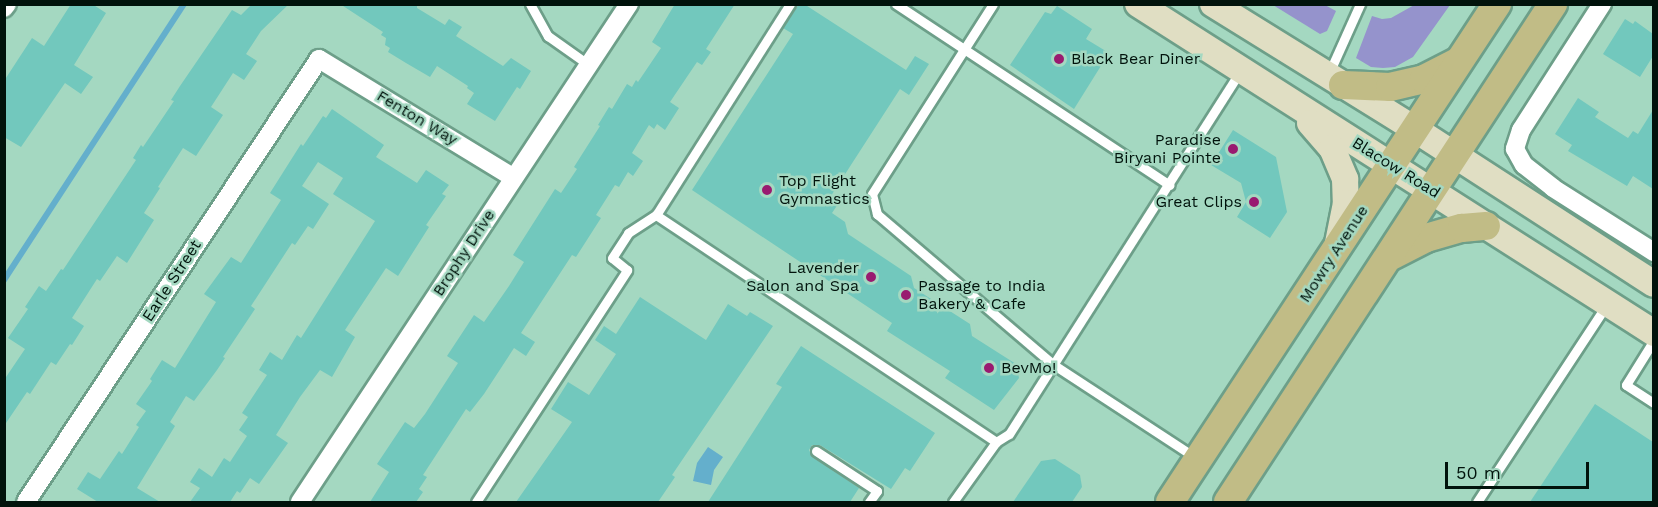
<!DOCTYPE html>
<style>
body{margin:0}
#map{position:relative;width:1658px;height:507px;overflow:hidden;background:#a4d8c1;font-family:"Work Sans",sans-serif}
div>[style]{position:absolute}
.green>*{inset:0;background:#9593cc}
.water>*{inset:0;background:#64afcc}
.stream>*{height:6px;margin:-3px;padding:0 3px;transform-origin:3px;border-radius:3px;background:#64afcc}
.building>*{inset:0;background:#72c8bd}
.roads{filter:drop-shadow(2px 0 #6d9f89) drop-shadow(-2px 0 #6d9f89) drop-shadow(0 2px #6d9f89) drop-shadow(0 -2px #6d9f89)}
.service>*{height:9px;margin:-4.5px;padding:0 4.5px;transform-origin:4.5px;border-radius:4.5px;background:#fff}
.minor>*{height:18px;margin:-9px;padding:0 9px;transform-origin:9px;border-radius:9px;background:#fff}
.secondary>*{height:26px;margin:-13px;padding:0 13px;transform-origin:13px;border-radius:13px;background:#e0dec3}
.primary>*{height:28px;margin:-14px;padding:0 14px;transform-origin:14px;border-radius:14px;background:#c1bc86}
.dots>*{width:16px;height:16px;translate:-50% -50%;box-sizing:border-box;border:3px solid #a4d8c1;border-radius:50%}
span{translate:-50% -50%;white-space:nowrap;text-align:center;line-height:1.15;-webkit-text-stroke:5px #a4d8c1;paint-order:stroke}
.poi-label{font-size:16px;color:#01130c}
.left{translate:0 -50%;text-align:left}
.right{translate:-100% -50%;text-align:right}
.street-label{font-size:16px;color:#01130c}
.frame{position:absolute;inset:0;border:6px solid #01130c;pointer-events:none}
.scale{position:absolute;left:1445px;top:462px;width:144px;height:27px;box-sizing:border-box;border:3px solid #01130c;border-top:0;padding-left:8px;font-size:18px;line-height:21px;white-space:nowrap;color:#01130c;-webkit-text-stroke:4px #a4d8c1;paint-order:stroke}
</style>
<div id="map">
<div class="green">
<div style="clip-path:polygon(1416px 4px,1450px 5px,1413px 57px,1395px 67px,1383px 68px,1371px 67px,1356px 58px,1372px 16px,1382px 19px,1391px 18px)"></div>
<div style="clip-path:polygon(1273px 5px,1325px 5px,1336px 11px,1327px 31px,1320px 34px)"></div>
</div>
<div class="water">
<div style="clip-path:polygon(708px 447px,723px 457px,714px 470px,711px 485px,693px 481px,697px 463px)"></div>
</div>
<div class="stream">
<div style="left:4px;top:280px;width:330px;rotate:-56.9deg"></div>
</div>
<div class="building">
<div style="clip-path:polygon(71px 4px,92px 4px,106px 13px,74px 65px,93px 77px,81px 94px,65px 83px,21px 147px,4px 137px,4px 81px,32px 38px,44px 46px)"></div>
<div style="clip-path:polygon(252px 4px,289px 4px,261px 31px,246px 54px,257px 61px,244px 80px,233px 73px,211px 107px,223px 115px,196px 156px,183px 148px,158px 187px,160px 188px,144px 213px,154px 220px,127px 263px,117px 256px,100px 281px,97px 279px,72px 318px,84px 326px,72px 345px,70px 344px,56px 365px,51px 362px,30px 394px,27px 392px,4px 426px,4px 380px,25px 349px,8px 338px,28px 309px,25px 307px,39px 286px,46px 291px,61px 269px,63px 270px,136px 160px,133px 158px,141px 145px,143px 147px,174px 101px,171px 100px,180px 86px,232px 10px,241px 15px)"></div>
<div style="clip-path:polygon(340px 4px,417px 4px,417px 8px,445px 25px,449px 19px,462px 27px,456px 36px,503px 66px,511px 58px,531px 71px,520px 89px,517px 87px,495px 121px,467px 104px,474px 93px,467px 88px,468px 86px,437px 66px,430px 77px,406px 63px,388px 52px,390px 48px,385px 45px,386px 38px,381px 35px,383px 32px)"></div>
<div style="clip-path:polygon(675px 4px,735px 4px,706px 49px,711px 52px,702px 65px,697px 62px,670px 102px,679px 108px,665px 130px,657px 124px,654px 129px,649px 125px,632px 153px,643px 161px,633px 176px,628px 172px,619px 187px,615px 185px,596px 215px,601px 218px,576px 257px,572px 255px,521px 333px,535px 342px,526px 356px,514px 348px,484px 394px,470px 412px,466px 409px,423px 475px,427px 477px,419px 489px,423px 492px,416px 502px,370px 502px,389px 472px,377px 464px,405px 422px,414px 428px,425px 414px,458px 363px,447px 356px,474px 315px,484px 322px,509px 286px,524px 262px,513px 255px,555px 189px,561px 193px,577px 169px,574px 167px,600px 126px,598px 125px,609px 107px,612px 109px,627px 84px,632px 87px,636px 80px,638px 82px,661px 48px,652px 42px)"></div>
<div style="clip-path:polygon(799px 4px,804px 4px,906px 70px,915px 56px,929px 64px,909px 95px,900px 89px,829px 199px,838px 204px,832px 213px,845px 222px,848px 234px,911px 276px,914px 288px,970px 324px,972px 336px,1016px 364px,1019px 378px,994px 410px,945px 378px,950px 371px,887px 331px,892px 323px,692px 190px,793px 34px,783px 28px)"></div>
<div style="clip-path:polygon(1057px 6px,1092px 29px,1086px 39px,1109px 53px,1074px 109px,1010px 65px,1045px 12px,1051px 14px)"></div>
<div style="clip-path:polygon(1625px 19px,1633px 24px,1635px 21px,1653px 34px,1653px 56px,1640px 77px,1603px 54px)"></div>
<div style="clip-path:polygon(1578px 98px,1599px 112px,1595px 117px,1628px 138px,1633px 131px,1638px 134px,1653px 110px,1653px 189px,1633px 176px,1627px 186px,1568px 151px,1572px 145px,1555px 134px)"></div>
<div style="clip-path:polygon(332px 109px,384px 145px,376px 157px,417px 183px,426px 170px,449px 185px,442px 194px,446px 196px,426px 225px,429px 227px,398px 276px,386px 268px,345px 330px,355px 337px,332px 377px,320px 370px,300px 397px,276px 435px,288px 443px,259px 484px,250px 478px,240px 493px,237px 491px,230px 502px,190px 502px,200px 488px,190px 482px,199px 468px,212px 477px,224px 458px,230px 462px,247px 436px,239px 430px,248px 417px,242px 413px,267px 375px,259px 370px,270px 352px,282px 360px,297px 335px,301px 338px,375px 221px,333px 194px,343px 178px,318px 162px,302px 186px,329px 204px,313px 229px,308px 226px,295px 245px,292px 243px,251px 306px,255px 309px,223px 357px,225px 358px,217px 370px,194px 401px,186px 396px,170px 422px,175px 426px,137px 488px,160px 502px,98px 502px,77px 489px,88px 472px,100px 479px,119px 451px,122px 454px,139px 427px,136px 425px,146px 411px,136px 404px,152px 381px,150px 379px,162px 360px,175px 368px,216px 302px,204px 294px,231px 257px,241px 263px,281px 200px,270px 193px,301px 144px,303px 146px,323px 116px,326px 118px)"></div>
<div style="clip-path:polygon(1233px 130px,1276px 157px,1287px 212px,1270px 238px,1237px 217px,1246px 202px,1241px 183px,1211px 165px)"></div>
<div style="clip-path:polygon(640px 297px,706px 340px,728px 304px,747px 316px,750px 312px,773px 326px,672px 475px,675px 477px,658px 502px,516px 502px,572px 422px,551px 409px,568px 382px,589px 395px,616px 354px,595px 340px,604px 326px,616px 334px)"></div>
<div style="clip-path:polygon(801px 346px,935px 433px,910px 471px,905px 468px,891px 489px,820px 445px,812px 445px,809px 450px,812px 456px,859px 488px,850px 502px,708px 502px,782px 387px,776px 384px)"></div>
<div style="clip-path:polygon(1595px 404px,1653px 442px,1653px 502px,1530px 502px)"></div>
<div style="clip-path:polygon(1055px 459px,1080px 475px,1082px 487px,1072px 502px,1013px 502px,1041px 461px)"></div>
</div>
<div class="roads">
<div class="service">
<div style="left:530px;top:4px;width:37px;rotate:61deg"></div>
<div style="left:548px;top:36px;width:50px;rotate:35.3deg"></div>
<div style="left:790px;top:4px;width:250px;rotate:122.4deg"></div>
<div style="left:656px;top:215px;width:409px;rotate:33.7deg"></div>
<div style="left:896px;top:4px;width:328px;rotate:33.5deg"></div>
<div style="left:993px;top:4px;width:225px;rotate:122.5deg"></div>
<div style="left:872px;top:194px;width:21px;rotate:76deg"></div>
<div style="left:877px;top:214px;width:233px;rotate:40.5deg"></div>
<div style="left:1054px;top:365px;width:170px;rotate:33.2deg"></div>
<div style="left:1329px;top:73px;width:76px;rotate:-65.8deg"></div>
<div style="left:1654px;top:340px;width:53px;rotate:121.9deg"></div>
<div style="left:1626px;top:385px;width:33px;rotate:33deg"></div>
<div style="left:816px;top:451px;width:73px;rotate:33.3deg"></div>
<div style="left:877px;top:491px;width:14px;rotate:126deg"></div>
<div style="left:476px;top:502px;width:277px;rotate:-56.9deg"></div>
<div style="left:627px;top:270px;width:19px;rotate:-141deg"></div>
<div style="left:612px;top:258px;width:30px;rotate:-57deg"></div>
<div style="left:628px;top:233px;width:33px;rotate:-33deg"></div>
<div style="left:953px;top:502px;width:74px;rotate:-54.4deg"></div>
<div style="left:996px;top:442px;width:15px;rotate:-32deg"></div>
<div style="left:1009px;top:434px;width:430px;rotate:-57.5deg"></div>
<div style="left:1477px;top:502px;width:237px;rotate:-56.7deg"></div>
</div>
<div class="minor">
<div style="left:1602px;top:4px;width:150px;rotate:122.7deg"></div>
<div style="left:1521px;top:130px;width:20px;rotate:108deg"></div>
<div style="left:1515px;top:149px;width:18px;rotate:61deg"></div>
<div style="left:1524px;top:165px;width:37px;rotate:38deg"></div>
<div style="left:1553px;top:188px;width:120px;rotate:32.4deg"></div>
<div style="left:4px;top:8px;width:5px;rotate:-53deg"></div>
<div style="left:26px;top:502px;width:531px;rotate:-56.52deg"></div>
<div style="left:319px;top:59px;width:228px;rotate:31.4deg"></div>
<div style="left:300px;top:502px;width:597px;rotate:-56.55deg"></div>
</div>
<div class="secondary">
<div style="left:1138px;top:4px;width:612px;rotate:32.52deg"></div>
<div style="left:1213px;top:4px;width:239px;rotate:31.8deg"></div>
<div style="left:1416px;top:130px;width:283px;rotate:32.9deg"></div>
<div style="left:1310px;top:123px;width:33px;rotate:49deg"></div>
<div style="left:1332px;top:148px;width:34px;rotate:67deg"></div>
<div style="left:1345px;top:179px;width:24px;rotate:88deg"></div>
<div style="left:1346px;top:203px;width:41px;rotate:101.3deg"></div>
</div>
<div class="primary">
<div style="left:1343px;top:85px;width:47px;rotate:2.4deg"></div>
<div style="left:1390px;top:87px;width:35px;rotate:-13deg"></div>
<div style="left:1424px;top:79px;width:39px;rotate:-27deg"></div>
<div style="left:1391px;top:256px;width:39px;rotate:-27deg"></div>
<div style="left:1426px;top:238px;width:37px;rotate:-16deg"></div>
<div style="left:1462px;top:228px;width:24px;rotate:-5deg"></div>
<div style="left:1170px;top:502px;width:596px;rotate:-56.71deg"></div>
<div style="left:1228px;top:502px;width:595px;rotate:-56.87deg"></div>
</div>
</div>
<div class="dots">
<div style="left:1059px;top:59px;background:#991a70"></div>
<div style="left:1233px;top:149px;background:#991a70"></div>
<div style="left:767px;top:190px;background:#991a70"></div>
<div style="left:1254px;top:202px;background:#991a70"></div>
<div style="left:871px;top:277px;background:#991a70"></div>
<div style="left:906px;top:295px;background:#991a70"></div>
<div style="left:989px;top:368px;background:#991a70"></div>
</div>
<div class="poi-label">
<span class="left" style="left:1071px;top:59px">Black Bear Diner</span>
<span class="right" style="left:1221px;top:149px">Paradise<br>Biryani Pointe</span>
<span class="left" style="left:779px;top:190px">Top Flight<br>Gymnastics</span>
<span class="right" style="left:1242px;top:202px">Great Clips</span>
<span class="right" style="left:859px;top:277px">Lavender<br>Salon and Spa</span>
<span class="left" style="left:918px;top:295px">Passage to India<br>Bakery &amp; Cafe</span>
<span class="left" style="left:1001px;top:368px">BevMo!</span>
</div>
<div class="street-label">
<span style="left:417px;top:118px;rotate:31deg">Fenton Way</span>
<span style="left:1396px;top:168px;rotate:32deg">Blacow Road</span>
<span style="left:464px;top:253px;rotate:-57deg">Brophy Drive</span>
<span style="left:1334px;top:254px;rotate:-57deg">Mowry Avenue</span>
<span style="left:172px;top:281px;rotate:-57deg">Earle Street</span>
</div>
<div class="frame"></div>
<div class="scale">50 m</div>
</div>
